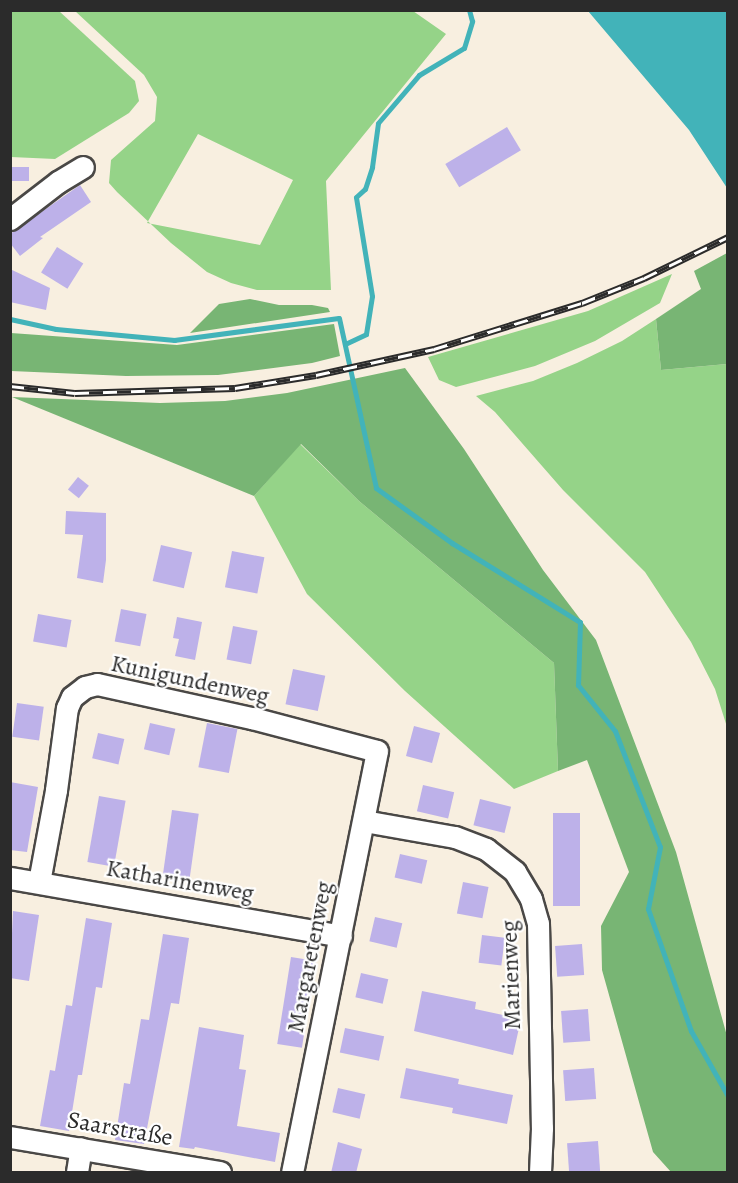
<!DOCTYPE html>
<meta charset="utf-8">
<style>
body{margin:0}
#map{position:relative;width:738px;height:1183px;overflow:hidden;background:#f8efe0;font-family:Alegreya,serif}
div>[style]{position:absolute}
.green>*{inset:0;background:#95d388}
.forest>*{inset:0;background:#78b574}
.water>*{inset:0;background:#42b3b9}
.stream>*{height:5px;margin:-2.5px;padding:0 2.5px;transform-origin:2.5px;border-radius:2.5px;background:#42b3b9}
.building>*{inset:0;background:#bdb1e9;transform-origin:0 0}
.roads{filter:drop-shadow(2px 0 #4a4846) drop-shadow(-2px 0 #4a4846) drop-shadow(0 2px #4a4846) drop-shadow(0 -2px #4a4846)}
.minor>*{height:21px;margin:-10.5px;padding:0 10.5px;transform-origin:10.5px;border-radius:10.5px;background:#fff}
.rail>*{height:7px;margin-top:-3.5px;transform-origin:0;background:repeating-linear-gradient(90deg,#fff 0 14px,#2b2b2b 0 28px);box-sizing:border-box;border-block:2px solid #2b2b2b}
span{translate:-50% -50%;white-space:nowrap;text-align:center;line-height:1.15;-webkit-text-stroke:4.5px #fff;paint-order:stroke}
.street-label{font-size:24px;color:#2b2b2b}
.frame{position:absolute;inset:0;border:12px solid #2b2b2b;pointer-events:none}
</style>
<div id="map">
<div class="green">
<div style="clip-path:polygon(11px 10px,59px 11px,135px 81px,139px 101px,129px 113px,55px 159px,11px 157px)"></div>
<div style="clip-path:polygon(evenodd,75px 11px,413px 11px,446px 34px,326px 181px,331px 290px,257px 290px,231px 283px,207px 272px,171px 243px,117px 192px,109px 183px,111px 160px,155px 121px,157px 97px,144px 75px,75px 11px,198px 134px,293px 180px,260px 245px,147px 223px,198px 134px)"></div>
<div style="clip-path:polygon(672px 274px,660px 303px,595px 341px,535px 366px,456px 387px,439px 380px,428px 357px,588px 311px)"></div>
<div style="clip-path:polygon(656px 319px,661px 370px,727px 364px,727px 727px,715px 689px,691px 642px,645px 572px,563px 490px,495px 412px,476px 396px,533px 381px,577px 363px,622px 341px)"></div>
<div style="clip-path:polygon(300px 444px,359px 501px,554px 663px,558px 771px,514px 789px,405px 691px,307px 594px,254px 496px)"></div>
</div>
<div class="forest">
<div style="clip-path:polygon(727px 253px,727px 364px,661px 370px,656px 319px,701px 289px,694px 271px)"></div>
<div style="clip-path:polygon(250px 299px,279px 305px,312px 305px,328px 308px,330px 312px,190px 333px,219px 304px)"></div>
<div style="clip-path:polygon(334px 324px,340px 356px,312px 363px,218px 375px,126px 376px,11px 371px,11px 333px,177px 345px)"></div>
<div style="clip-path:polygon(405px 368px,464px 449px,543px 570px,596px 640px,676px 852px,727px 1036px,727px 1172px,671px 1172px,653px 1152px,602px 970px,601px 926px,629px 872px,587px 760px,558px 771px,554px 663px,359px 501px,301px 444px,254px 496px,12px 397px,160px 403px,225px 401px,287px 393px)"></div>
</div>
<div class="water">
<div style="clip-path:polygon(588px 11px,727px 11px,727px 188px,689px 130px)"></div>
</div>
<div class="stream">
<div style="left:10px;top:319px;width:47px;rotate:12.3deg"></div>
<div style="left:56px;top:329px;width:119px;rotate:5.3deg"></div>
<div style="left:174px;top:340px;width:166px;rotate:-7.6deg"></div>
<div style="left:339px;top:318px;width:174px;rotate:77.7deg"></div>
<div style="left:376px;top:488px;width:94px;rotate:35.9deg"></div>
<div style="left:452px;top:543px;width:150px;rotate:31.7deg"></div>
<div style="left:580px;top:622px;width:63px;rotate:91.8deg"></div>
<div style="left:578px;top:685px;width:59px;rotate:51.2deg"></div>
<div style="left:615px;top:731px;width:124px;rotate:68.8deg"></div>
<div style="left:660px;top:847px;width:63px;rotate:101deg"></div>
<div style="left:648px;top:909px;width:129px;rotate:70.6deg"></div>
<div style="left:691px;top:1031px;width:75px;rotate:60.4deg"></div>
<div style="left:345px;top:344px;width:23px;rotate:-25deg"></div>
<div style="left:366px;top:334px;width:38px;rotate:-81deg"></div>
<div style="left:372px;top:296px;width:100px;rotate:-99.2deg"></div>
<div style="left:356px;top:197px;width:12px;rotate:-42deg"></div>
<div style="left:365px;top:189px;width:23px;rotate:-72deg"></div>
<div style="left:372px;top:167px;width:44px;rotate:-82.2deg"></div>
<div style="left:378px;top:123px;width:63px;rotate:-49.5deg"></div>
<div style="left:419px;top:75px;width:52px;rotate:-31deg"></div>
<div style="left:464px;top:48px;width:28px;rotate:-73deg"></div>
<div style="left:472px;top:21px;width:11px;rotate:-105deg"></div>
</div>
<div class="building">
<div style="left:507px;top:127px;width:27px;height:72px;rotate:59deg"></div>
<div style="left:11px;top:167px;width:18px;height:14px"></div>
<div style="clip-path:polygon(80px 185px,91px 202px,40px 237px,43px 238px,20px 256px,10px 243px,10px 234px)"></div>
<div style="left:57px;top:247px;width:31px;height:30px;rotate:32deg"></div>
<div style="clip-path:polygon(10px 269px,50px 288px,46px 310px,10px 302px)"></div>
<div style="left:78px;top:477px;width:14px;height:16px;rotate:39deg"></div>
<div style="clip-path:polygon(66px 511px,106px 513px,106px 560px,103px 583px,77px 578px,83px 535px,65px 534px)"></div>
<div style="left:161px;top:545px;width:32px;height:37px;rotate:13deg"></div>
<div style="left:232px;top:551px;width:33px;height:37px;rotate:11deg"></div>
<div style="left:121px;top:609px;width:26px;height:33px;rotate:11deg"></div>
<div style="left:38px;top:614px;width:34px;height:28px;rotate:10deg"></div>
<div style="clip-path:polygon(177px 617px,202px 622px,195px 660px,175px 656px,179px 639px,173px 638px)"></div>
<div style="left:233px;top:626px;width:25px;height:34px;rotate:11deg"></div>
<div style="left:293px;top:669px;width:33px;height:36px;rotate:12deg"></div>
<div style="left:17px;top:703px;width:27px;height:34px;rotate:8deg"></div>
<div style="left:150px;top:723px;width:26px;height:27px;rotate:13deg"></div>
<div style="left:207px;top:723px;width:31px;height:45px;rotate:11deg"></div>
<div style="left:414px;top:726px;width:27px;height:31px;rotate:15deg"></div>
<div style="left:98px;top:733px;width:27px;height:26px;rotate:13deg"></div>
<div style="clip-path:polygon(10px 782px,38px 787px,27px 852px,10px 850px)"></div>
<div style="left:423px;top:785px;width:32px;height:27px;rotate:13deg"></div>
<div style="left:99px;top:796px;width:27px;height:67px;rotate:10deg"></div>
<div style="left:480px;top:799px;width:32px;height:27px;rotate:14deg"></div>
<div style="left:172px;top:810px;width:27px;height:66px;rotate:8deg"></div>
<div style="left:553px;top:813px;width:27px;height:93px"></div>
<div style="left:400px;top:854px;width:28px;height:24px;rotate:13deg"></div>
<div style="left:463px;top:882px;width:26px;height:32px;rotate:11deg"></div>
<div style="clip-path:polygon(13px 911px,39px 915px,29px 981px,10px 978px)"></div>
<div style="left:375px;top:917px;width:28px;height:25px;rotate:13deg"></div>
<div style="clip-path:polygon(86px 918px,112px 923px,102px 988px,96px 987px,82px 1075px,78px 1075px,69px 1131px,40px 1126px,50px 1070px,55px 1071px,66px 1005px,72px 1006px)"></div>
<div style="clip-path:polygon(163px 934px,189px 938px,179px 1004px,171px 1003px,144px 1144px,115px 1140px,124px 1083px,130px 1084px,141px 1019px,149px 1020px)"></div>
<div style="left:482px;top:935px;width:23px;height:28px;rotate:7deg"></div>
<div style="left:582px;top:944px;width:31px;height:27px;rotate:86deg"></div>
<div style="left:291px;top:957px;width:25px;height:88px;rotate:9deg"></div>
<div style="left:361px;top:973px;width:28px;height:25px;rotate:13deg"></div>
<div style="clip-path:polygon(422px 991px,476px 1002px,475px 1009px,521px 1019px,513px 1055px,414px 1031px)"></div>
<div style="left:588px;top:1009px;width:32px;height:27px;rotate:86deg"></div>
<div style="clip-path:polygon(199px 1027px,244px 1035px,239px 1069px,246px 1070px,237px 1126px,280px 1133px,275px 1162px,195px 1147px,194px 1149px,179px 1147px)"></div>
<div style="left:345px;top:1028px;width:40px;height:25px;rotate:12deg"></div>
<div style="clip-path:polygon(406px 1068px,459px 1079px,458px 1084px,513px 1095px,507px 1124px,452px 1113px,453px 1108px,400px 1098px)"></div>
<div style="left:594px;top:1068px;width:31px;height:31px;rotate:86deg"></div>
<div style="left:338px;top:1088px;width:28px;height:25px;rotate:13deg"></div>
<div style="left:598px;top:1141px;width:32px;height:31px;rotate:86deg"></div>
<div style="clip-path:polygon(338px 1142px,362px 1149px,356px 1173px,331px 1173px)"></div>
</div>
<div class="roads">
<div class="minor">
<div style="left:10px;top:219px;width:61px;rotate:-37.6deg"></div>
<div style="left:58px;top:182px;width:29px;rotate:-31deg"></div>
<div style="left:364px;top:821px;width:92px;rotate:10deg"></div>
<div style="left:455px;top:837px;width:33px;rotate:21deg"></div>
<div style="left:486px;top:849px;width:37px;rotate:38deg"></div>
<div style="left:515px;top:872px;width:31px;rotate:59deg"></div>
<div style="left:531px;top:899px;width:25px;rotate:74deg"></div>
<div style="left:538px;top:923px;width:205px;rotate:88.9deg"></div>
<div style="left:542px;top:1128px;width:44px;rotate:92.6deg"></div>
<div style="left:10px;top:878px;width:336px;rotate:9.9deg"></div>
<div style="left:39px;top:882px;width:94px;rotate:-79.5deg"></div>
<div style="left:56px;top:790px;width:83px;rotate:-82.4deg"></div>
<div style="left:67px;top:708px;width:12px;rotate:-66deg"></div>
<div style="left:72px;top:697px;width:16px;rotate:-38deg"></div>
<div style="left:85px;top:687px;width:12px;rotate:-14deg"></div>
<div style="left:97px;top:684px;width:159px;rotate:12.4deg"></div>
<div style="left:252px;top:718px;width:129px;rotate:14.8deg"></div>
<div style="left:377px;top:751px;width:429px;rotate:101.4deg"></div>
<div style="left:10px;top:1137px;width:213px;rotate:9.5deg"></div>
<div style="left:77px;top:1172px;width:24px;rotate:-81deg"></div>
</div>
</div>
<div class="rail">
<div style="left:10px;top:386px;width:65px;rotate:6.1deg"></div>
<div style="left:75px;top:393px;width:160px;rotate:-1.8deg"></div>
<div style="left:235px;top:388px;width:82px;rotate:-9.1deg"></div>
<div style="left:316px;top:375px;width:121px;rotate:-12.4deg"></div>
<div style="left:434px;top:349px;width:155px;rotate:-17.3deg"></div>
<div style="left:582px;top:303px;width:67px;rotate:-22deg"></div>
<div style="left:644px;top:278px;width:93px;rotate:-26deg"></div>
</div>
<div class="street-label">
<span style="left:190px;top:680px;rotate:12deg">Kunigundenweg</span>
<span style="left:180px;top:881px;rotate:10deg">Katharinenweg</span>
<span style="left:310px;top:957px;rotate:-79deg">Margaretenweg</span>
<span style="left:511px;top:975px;rotate:-92deg">Marienweg</span>
<span style="left:120px;top:1129px;rotate:10deg">Saarstraße</span>
</div>
<div class="frame"></div>
</div>
